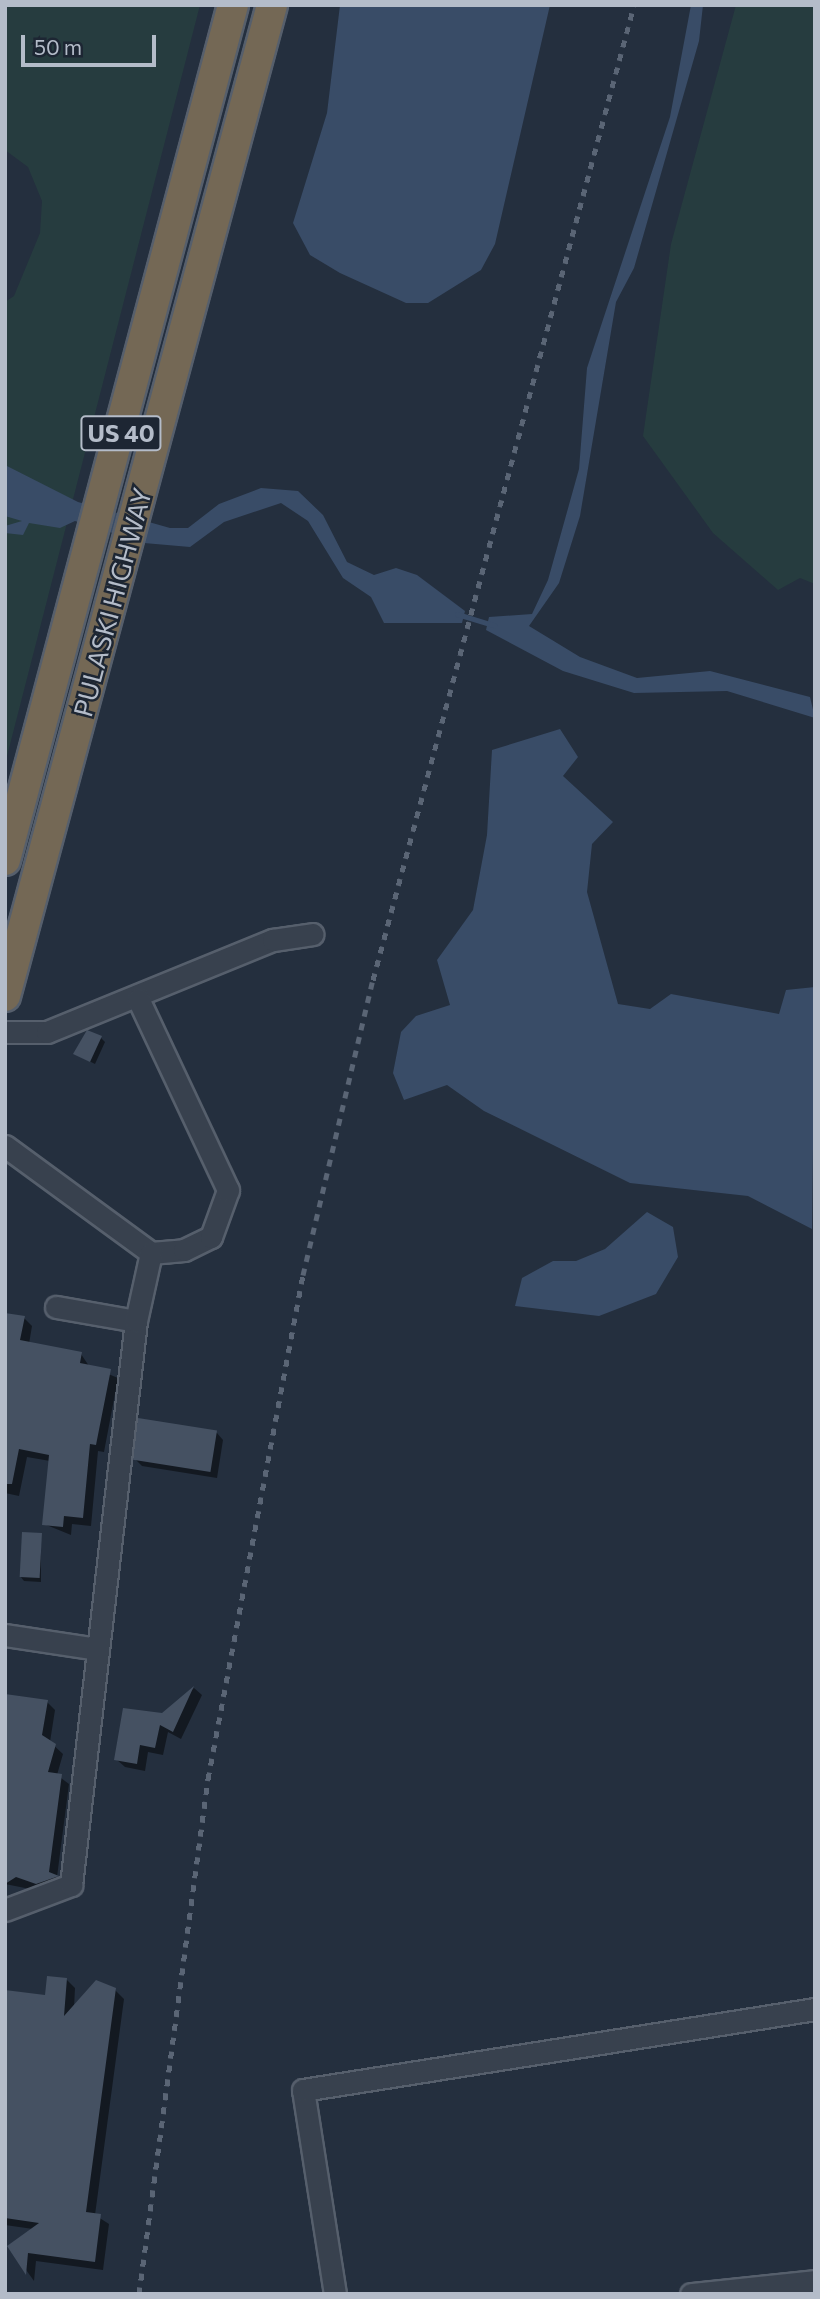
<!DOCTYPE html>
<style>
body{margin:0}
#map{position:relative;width:820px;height:2299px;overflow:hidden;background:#242f3e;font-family:Commissioner,sans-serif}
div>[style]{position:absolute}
.green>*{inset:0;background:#263c3f}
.water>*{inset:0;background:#394c67}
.shadow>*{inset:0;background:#0007}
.stream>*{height:5px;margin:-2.5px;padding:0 2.5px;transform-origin:2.5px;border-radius:2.5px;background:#394c67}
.building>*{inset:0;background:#455162;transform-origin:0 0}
.roads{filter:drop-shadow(2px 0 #565f6c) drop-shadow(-2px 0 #565f6c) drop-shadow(0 2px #565f6c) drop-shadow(0 -2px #565f6c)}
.minor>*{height:21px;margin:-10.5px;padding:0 10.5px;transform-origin:10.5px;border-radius:10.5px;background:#38414e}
.highway>*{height:30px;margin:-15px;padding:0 15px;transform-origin:15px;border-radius:15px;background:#746855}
.rail>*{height:5px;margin-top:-2.5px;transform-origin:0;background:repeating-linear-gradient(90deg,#5a6575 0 7px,transparent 0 14px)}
span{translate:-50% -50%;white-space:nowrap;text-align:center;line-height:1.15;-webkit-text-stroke:5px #1d2633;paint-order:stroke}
.shield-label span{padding:2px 5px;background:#1d2633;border:2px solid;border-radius:5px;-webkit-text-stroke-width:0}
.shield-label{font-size:24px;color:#b4bcc9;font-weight:700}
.street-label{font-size:26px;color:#b4bcc9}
.frame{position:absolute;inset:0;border:7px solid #b4bcc9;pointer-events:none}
.scale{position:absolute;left:21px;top:35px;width:135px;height:32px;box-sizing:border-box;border:4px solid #b4bcc9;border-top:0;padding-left:9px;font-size:21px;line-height:24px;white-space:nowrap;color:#b4bcc9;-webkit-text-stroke:5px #1d2633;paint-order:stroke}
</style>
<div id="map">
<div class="green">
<div style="clip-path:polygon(5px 5px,200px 5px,5px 764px,5px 302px,14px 296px,40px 233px,42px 201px,28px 167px,5px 150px)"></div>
<div style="clip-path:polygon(736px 5px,815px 5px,815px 584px,800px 578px,778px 590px,713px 533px,643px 436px,671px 244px)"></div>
</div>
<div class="water">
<div style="clip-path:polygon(340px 5px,550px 5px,495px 244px,481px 270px,428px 303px,406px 303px,340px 273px,310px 255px,293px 223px,327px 113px)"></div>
<div style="clip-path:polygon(691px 5px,703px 5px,699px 41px,634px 268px,616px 302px,580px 516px,559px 583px,529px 626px,580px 657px,637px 678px,710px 671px,810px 697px,815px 718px,727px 691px,634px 693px,563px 671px,486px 630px,489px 617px,532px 614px,548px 580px,579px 469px,587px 368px,670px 117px)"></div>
<div style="clip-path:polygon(5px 465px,78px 502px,170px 528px,188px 528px,219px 504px,261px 488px,298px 491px,323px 515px,347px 562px,374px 575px,396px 568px,417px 575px,465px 611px,462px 623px,384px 623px,371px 597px,343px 578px,308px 521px,281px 503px,224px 522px,190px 547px,144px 543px,75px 521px,60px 528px,29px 523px,23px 535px,5px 533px,5px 526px,22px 521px,5px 516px)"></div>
<div style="clip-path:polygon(560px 729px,578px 757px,563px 776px,613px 822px,592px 844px,587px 892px,618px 1004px,650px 1009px,671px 994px,779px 1014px,786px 990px,815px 987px,812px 1229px,748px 1196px,630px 1183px,484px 1111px,447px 1085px,404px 1100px,393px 1073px,401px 1032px,416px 1016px,450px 1005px,437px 960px,473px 910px,487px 835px,492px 750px)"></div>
<div style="clip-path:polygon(647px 1212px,673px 1227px,678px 1257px,656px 1294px,599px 1316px,515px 1306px,522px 1278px,553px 1261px,576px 1261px,605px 1249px)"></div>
</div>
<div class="shadow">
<div style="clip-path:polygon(101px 1038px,105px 1042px,95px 1064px,75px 1054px)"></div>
<div style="clip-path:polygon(24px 1318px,32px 1326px,29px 1344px,81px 1354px,89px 1366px,118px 1378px,104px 1452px,98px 1451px,91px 1526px,72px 1524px,71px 1535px,44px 1524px,50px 1461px,27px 1457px,19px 1496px,5px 1493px,5px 1322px)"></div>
<div style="clip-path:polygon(217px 1433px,223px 1440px,217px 1478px,142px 1466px,135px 1459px)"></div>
<div style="clip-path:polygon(41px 1535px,41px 1582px,24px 1581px,20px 1576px)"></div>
<div style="clip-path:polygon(194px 1688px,202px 1695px,181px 1739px,168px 1732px,163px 1755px,148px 1752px,145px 1771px,125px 1767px,116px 1759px)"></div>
<div style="clip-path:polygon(5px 1695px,47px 1702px,55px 1710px,50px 1742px,63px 1754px,57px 1775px,69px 1784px,57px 1877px,65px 1884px,45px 1892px,5px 1884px)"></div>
<div style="clip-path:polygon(66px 1979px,75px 1988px,74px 2008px,115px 1990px,124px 1999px,95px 2215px,109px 2224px,103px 2270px,36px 2261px,34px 2281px,9px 2246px,33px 2229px,5px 2225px,5px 1992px,46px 1997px)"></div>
</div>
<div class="stream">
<div style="left:457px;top:614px;width:39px;rotate:17deg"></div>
</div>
<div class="building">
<div style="clip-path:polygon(87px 1030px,102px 1036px,90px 1062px,73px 1054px)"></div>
<div style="clip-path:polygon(5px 1313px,25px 1316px,20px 1340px,82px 1352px,80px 1363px,111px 1369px,96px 1445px,90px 1444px,83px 1518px,64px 1516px,63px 1527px,42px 1525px,49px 1455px,19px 1449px,12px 1484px,5px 1484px)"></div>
<div style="left:138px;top:1418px;width:80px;height:42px;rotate:9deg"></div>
<div style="left:22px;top:1532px;width:20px;height:45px;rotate:3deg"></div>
<div style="clip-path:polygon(194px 1686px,173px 1732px,160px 1725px,155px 1748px,140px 1745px,137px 1764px,114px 1760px,123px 1708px,162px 1713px)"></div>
<div style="clip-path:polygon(5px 1694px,48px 1700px,42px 1735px,56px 1744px,48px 1772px,62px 1774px,49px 1872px,59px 1876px,36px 1884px,16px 1877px,5px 1884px)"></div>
<div style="clip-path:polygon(47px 1976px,67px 1978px,64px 2016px,96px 1980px,116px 1988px,86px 2212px,101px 2214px,95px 2262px,28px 2253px,26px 2275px,7px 2246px,39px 2223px,5px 2218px,5px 1990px,45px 1995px)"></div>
</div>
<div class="roads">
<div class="minor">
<div style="left:5px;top:1032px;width:42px"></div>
<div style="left:47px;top:1032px;width:244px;rotate:-22.2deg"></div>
<div style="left:273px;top:940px;width:40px;rotate:-8.5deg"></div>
<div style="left:5px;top:1146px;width:181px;rotate:36.2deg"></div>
<div style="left:151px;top:1253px;width:33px;rotate:-5deg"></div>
<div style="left:184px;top:1250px;width:30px;rotate:-26deg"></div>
<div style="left:211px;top:1237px;width:50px;rotate:-70.1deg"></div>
<div style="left:228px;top:1190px;width:211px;rotate:-115.2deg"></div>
<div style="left:56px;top:1307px;width:81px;rotate:9.9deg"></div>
<div style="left:5px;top:1635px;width:94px;rotate:8.6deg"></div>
<div style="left:5px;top:1910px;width:71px;rotate:-20.7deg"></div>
<div style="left:71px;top:1885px;width:568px;rotate:-83.43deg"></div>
<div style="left:136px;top:1321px;width:70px;rotate:-77.6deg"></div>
<div style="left:335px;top:2294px;width:206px;rotate:-98.9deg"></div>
<div style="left:303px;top:2090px;width:518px;rotate:-8.99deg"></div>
<div style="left:691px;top:2294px;width:125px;rotate:-6deg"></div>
</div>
<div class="highway">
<div style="left:5px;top:860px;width:885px;rotate:-75.07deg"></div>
<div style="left:5px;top:996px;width:1026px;rotate:-74.92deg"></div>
</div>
</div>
<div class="rail">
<div style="left:139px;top:2294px;width:520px;rotate:-82.37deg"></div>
<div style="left:208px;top:1779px;width:513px;rotate:-79.33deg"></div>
<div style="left:303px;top:1275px;width:303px;rotate:-76.7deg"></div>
<div style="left:373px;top:980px;width:1009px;rotate:-75.01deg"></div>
</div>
<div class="shield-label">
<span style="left:121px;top:433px">US 40</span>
</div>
<div class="street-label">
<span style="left:112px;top:602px;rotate:-75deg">PULASKI HIGHWAY</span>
</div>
<div class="frame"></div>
<div class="scale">50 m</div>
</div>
